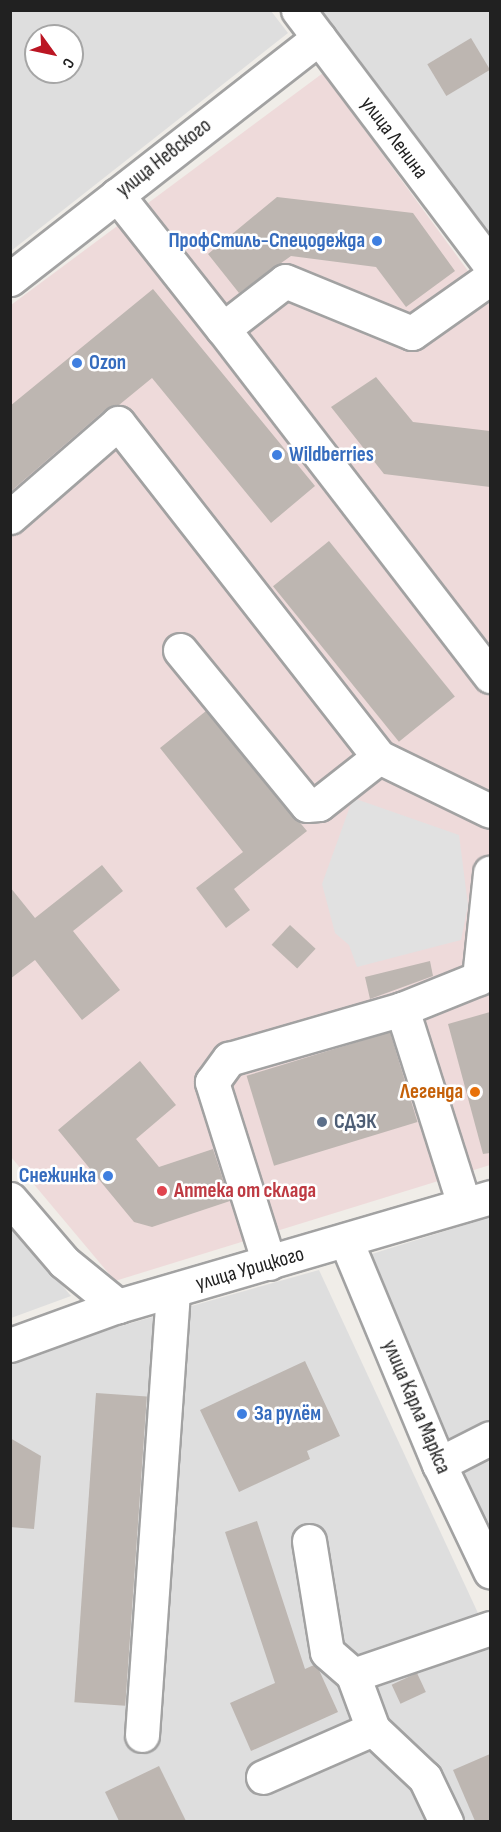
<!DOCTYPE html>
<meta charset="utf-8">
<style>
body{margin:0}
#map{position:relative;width:501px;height:1832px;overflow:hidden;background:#f0ede8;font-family:"Sofia Sans Condensed",sans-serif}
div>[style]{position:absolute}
.residential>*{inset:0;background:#dedede}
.commercial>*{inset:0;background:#eedada}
.parking>*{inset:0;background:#e1e1e1}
.building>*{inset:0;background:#bdb6b1;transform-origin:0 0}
.roads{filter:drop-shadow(2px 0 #a2a2a2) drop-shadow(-2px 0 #a2a2a2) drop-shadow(0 2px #a2a2a2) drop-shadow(0 -2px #a2a2a2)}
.minor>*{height:33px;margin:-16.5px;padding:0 16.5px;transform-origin:16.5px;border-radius:16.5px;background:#fff}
.dots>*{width:16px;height:16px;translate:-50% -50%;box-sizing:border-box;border:3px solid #fff;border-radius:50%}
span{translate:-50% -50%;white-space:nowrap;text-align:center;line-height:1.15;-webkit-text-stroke:5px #fff;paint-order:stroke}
.street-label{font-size:21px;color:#212121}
.shop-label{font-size:21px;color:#366cbe;font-weight:700}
.right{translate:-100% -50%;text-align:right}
.left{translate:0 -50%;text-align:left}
.food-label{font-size:21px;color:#c56008;font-weight:700}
.service-label{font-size:21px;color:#4e5e75;font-weight:700}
.health-label{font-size:21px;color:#be3a42;font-weight:700}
.frame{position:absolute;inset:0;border:12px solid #212121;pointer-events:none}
.north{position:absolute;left:24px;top:24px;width:60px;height:60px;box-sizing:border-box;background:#fff;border:2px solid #a6a6a6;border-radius:50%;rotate:123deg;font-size:16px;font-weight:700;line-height:24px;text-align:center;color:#212121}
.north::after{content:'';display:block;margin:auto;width:21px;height:27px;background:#bb1623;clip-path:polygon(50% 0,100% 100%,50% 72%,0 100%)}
</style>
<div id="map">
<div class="residential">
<div style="clip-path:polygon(evenodd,11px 10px,271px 11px,288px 33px,11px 251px,11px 10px,36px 36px,72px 36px,72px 72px,36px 72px,36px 36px)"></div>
<div style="clip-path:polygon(318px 11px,490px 11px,490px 242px)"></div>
<div style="clip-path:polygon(490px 1217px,490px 1541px,359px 1258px)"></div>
<div style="clip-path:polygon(10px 1224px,71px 1296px,11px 1318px,10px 1318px)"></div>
<div style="clip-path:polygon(319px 1270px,490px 1639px,490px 1821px,11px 1822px,11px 1357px)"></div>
</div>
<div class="commercial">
<div style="clip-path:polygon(323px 73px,490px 301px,490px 1165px,115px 1281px,11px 1157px,11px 305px)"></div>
</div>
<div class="parking">
<div style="clip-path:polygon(353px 798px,459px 835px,468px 905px,461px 940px,357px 967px,349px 945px,335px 933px,322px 884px)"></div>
</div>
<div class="building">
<div style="left:471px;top:38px;width:37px;height:51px;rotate:59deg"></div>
<div style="clip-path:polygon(277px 197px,413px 213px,455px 271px,406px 307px,376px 267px,291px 256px,239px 293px,208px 254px)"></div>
<div style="clip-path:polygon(153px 289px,315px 486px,271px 523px,152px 378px,119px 405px,106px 409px,10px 492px,10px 406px)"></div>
<div style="clip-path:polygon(376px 377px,413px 422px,490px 431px,490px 487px,384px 474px,331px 407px)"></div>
<div style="left:329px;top:541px;width:200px;height:72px;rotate:51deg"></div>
<div style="clip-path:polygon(206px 711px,307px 831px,234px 889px,250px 910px,226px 928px,196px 888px,243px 852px,160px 748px)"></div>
<div style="clip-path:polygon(102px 865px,123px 891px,73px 931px,120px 990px,82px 1020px,35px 960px,10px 979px,10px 887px,35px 918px)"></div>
<div style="left:290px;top:925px;width:35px;height:27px;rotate:43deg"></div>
<div style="clip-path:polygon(430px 961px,433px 976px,370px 999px,365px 977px)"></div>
<div style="clip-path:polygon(490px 1012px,490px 1153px,483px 1154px,448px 1024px)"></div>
<div style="left:390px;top:1032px;width:94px;height:150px;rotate:73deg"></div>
<div style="clip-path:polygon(140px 1061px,176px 1105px,136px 1139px,159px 1167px,213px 1149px,230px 1201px,152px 1227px,134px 1222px,58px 1130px)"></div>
<div style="clip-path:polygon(305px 1361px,340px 1436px,307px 1451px,310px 1459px,239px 1492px,200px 1410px)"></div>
<div style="left:96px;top:1393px;width:51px;height:310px;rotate:4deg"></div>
<div style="clip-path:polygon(10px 1438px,41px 1456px,34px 1529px,10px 1527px)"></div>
<div style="clip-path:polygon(257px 1521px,305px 1669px,314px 1665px,319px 1670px,338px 1712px,251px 1751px,230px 1703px,275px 1683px,225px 1532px)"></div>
<div style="left:417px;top:1673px;width:21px;height:28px;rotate:65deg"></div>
<div style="clip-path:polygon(490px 1754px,490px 1821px,475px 1821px,453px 1770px)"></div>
<div style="clip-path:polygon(159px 1766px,186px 1821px,119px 1821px,105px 1792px)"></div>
</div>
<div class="roads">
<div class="minor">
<div style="left:298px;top:10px;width:319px;rotate:53deg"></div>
<div style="left:117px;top:195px;width:171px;rotate:51.7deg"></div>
<div style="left:223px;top:329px;width:78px;rotate:-37.7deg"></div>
<div style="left:285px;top:281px;width:137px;rotate:22.3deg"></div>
<div style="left:412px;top:333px;width:95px;rotate:-35.2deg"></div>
<div style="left:10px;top:279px;width:392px;rotate:-38deg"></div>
<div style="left:223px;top:329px;width:438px;rotate:52.4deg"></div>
<div style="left:10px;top:517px;width:143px;rotate:-41deg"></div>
<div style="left:118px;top:423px;width:424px;rotate:52deg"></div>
<div style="left:379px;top:757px;width:123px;rotate:25.9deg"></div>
<div style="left:180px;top:650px;width:200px;rotate:50.7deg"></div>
<div style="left:307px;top:805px;width:12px;rotate:-5deg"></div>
<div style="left:319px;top:804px;width:76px;rotate:-38.1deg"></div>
<div style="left:402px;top:1009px;width:205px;rotate:72.4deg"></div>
<div style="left:10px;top:1199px;width:83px;rotate:49.4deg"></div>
<div style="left:64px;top:1262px;width:70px;rotate:39.2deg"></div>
<div style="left:346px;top:1241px;width:242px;rotate:67.4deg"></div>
<div style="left:439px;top:1464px;width:119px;rotate:64.5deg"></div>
<div style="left:269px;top:1263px;width:190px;rotate:-107.5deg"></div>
<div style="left:212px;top:1082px;width:29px;rotate:-54deg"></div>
<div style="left:229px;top:1059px;width:180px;rotate:-16.1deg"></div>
<div style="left:402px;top:1009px;width:83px;rotate:-21.9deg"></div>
<div style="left:479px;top:978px;width:106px;rotate:-84deg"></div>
<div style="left:10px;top:1345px;width:115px;rotate:-19.9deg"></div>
<div style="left:118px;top:1306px;width:388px;rotate:-16.3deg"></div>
<div style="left:439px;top:1464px;width:57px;rotate:-27deg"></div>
<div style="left:309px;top:1541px;width:112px;rotate:80.8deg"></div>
<div style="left:327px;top:1652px;width:35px;rotate:41deg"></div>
<div style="left:353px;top:1675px;width:145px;rotate:-18.9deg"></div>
<div style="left:353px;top:1675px;width:58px;rotate:69.7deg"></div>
<div style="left:142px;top:1735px;width:444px;rotate:-86deg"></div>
<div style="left:263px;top:1777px;width:120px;rotate:-23.6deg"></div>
<div style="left:373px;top:1729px;width:71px;rotate:43.3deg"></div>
<div style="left:425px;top:1778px;width:49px;rotate:64.5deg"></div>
</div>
</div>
<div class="dots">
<div style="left:377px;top:241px;background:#3f7fe0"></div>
<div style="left:77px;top:363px;background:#3f7fe0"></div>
<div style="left:277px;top:455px;background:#3f7fe0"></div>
<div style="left:475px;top:1092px;background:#e8710a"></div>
<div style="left:322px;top:1122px;background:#5c6f8a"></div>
<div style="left:108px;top:1176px;background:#3f7fe0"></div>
<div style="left:162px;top:1191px;background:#e0444e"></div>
<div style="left:242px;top:1414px;background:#3f7fe0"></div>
</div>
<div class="street-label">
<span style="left:394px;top:138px;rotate:53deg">улица Ленина</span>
<span style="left:164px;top:158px;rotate:-38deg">улица Невского</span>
<span style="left:250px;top:1269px;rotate:-16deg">улица Урицкого</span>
<span style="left:416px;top:1407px;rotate:67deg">улица Карла Маркса</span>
</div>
<div class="shop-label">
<span class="right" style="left:365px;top:241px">ПрофСтиль-Спецодежда</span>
<span class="left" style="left:89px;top:363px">Ozon</span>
<span class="left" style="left:289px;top:455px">Wildberries</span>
<span class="right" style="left:96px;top:1176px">Снежинка</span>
<span class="left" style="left:254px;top:1414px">За рулём</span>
</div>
<div class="food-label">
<span class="right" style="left:463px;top:1092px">Легенда</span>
</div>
<div class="service-label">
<span class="left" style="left:334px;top:1122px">СДЭК</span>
</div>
<div class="health-label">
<span class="left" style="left:174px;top:1191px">Аптека от склада</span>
</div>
<div class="frame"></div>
<div class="north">С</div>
</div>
